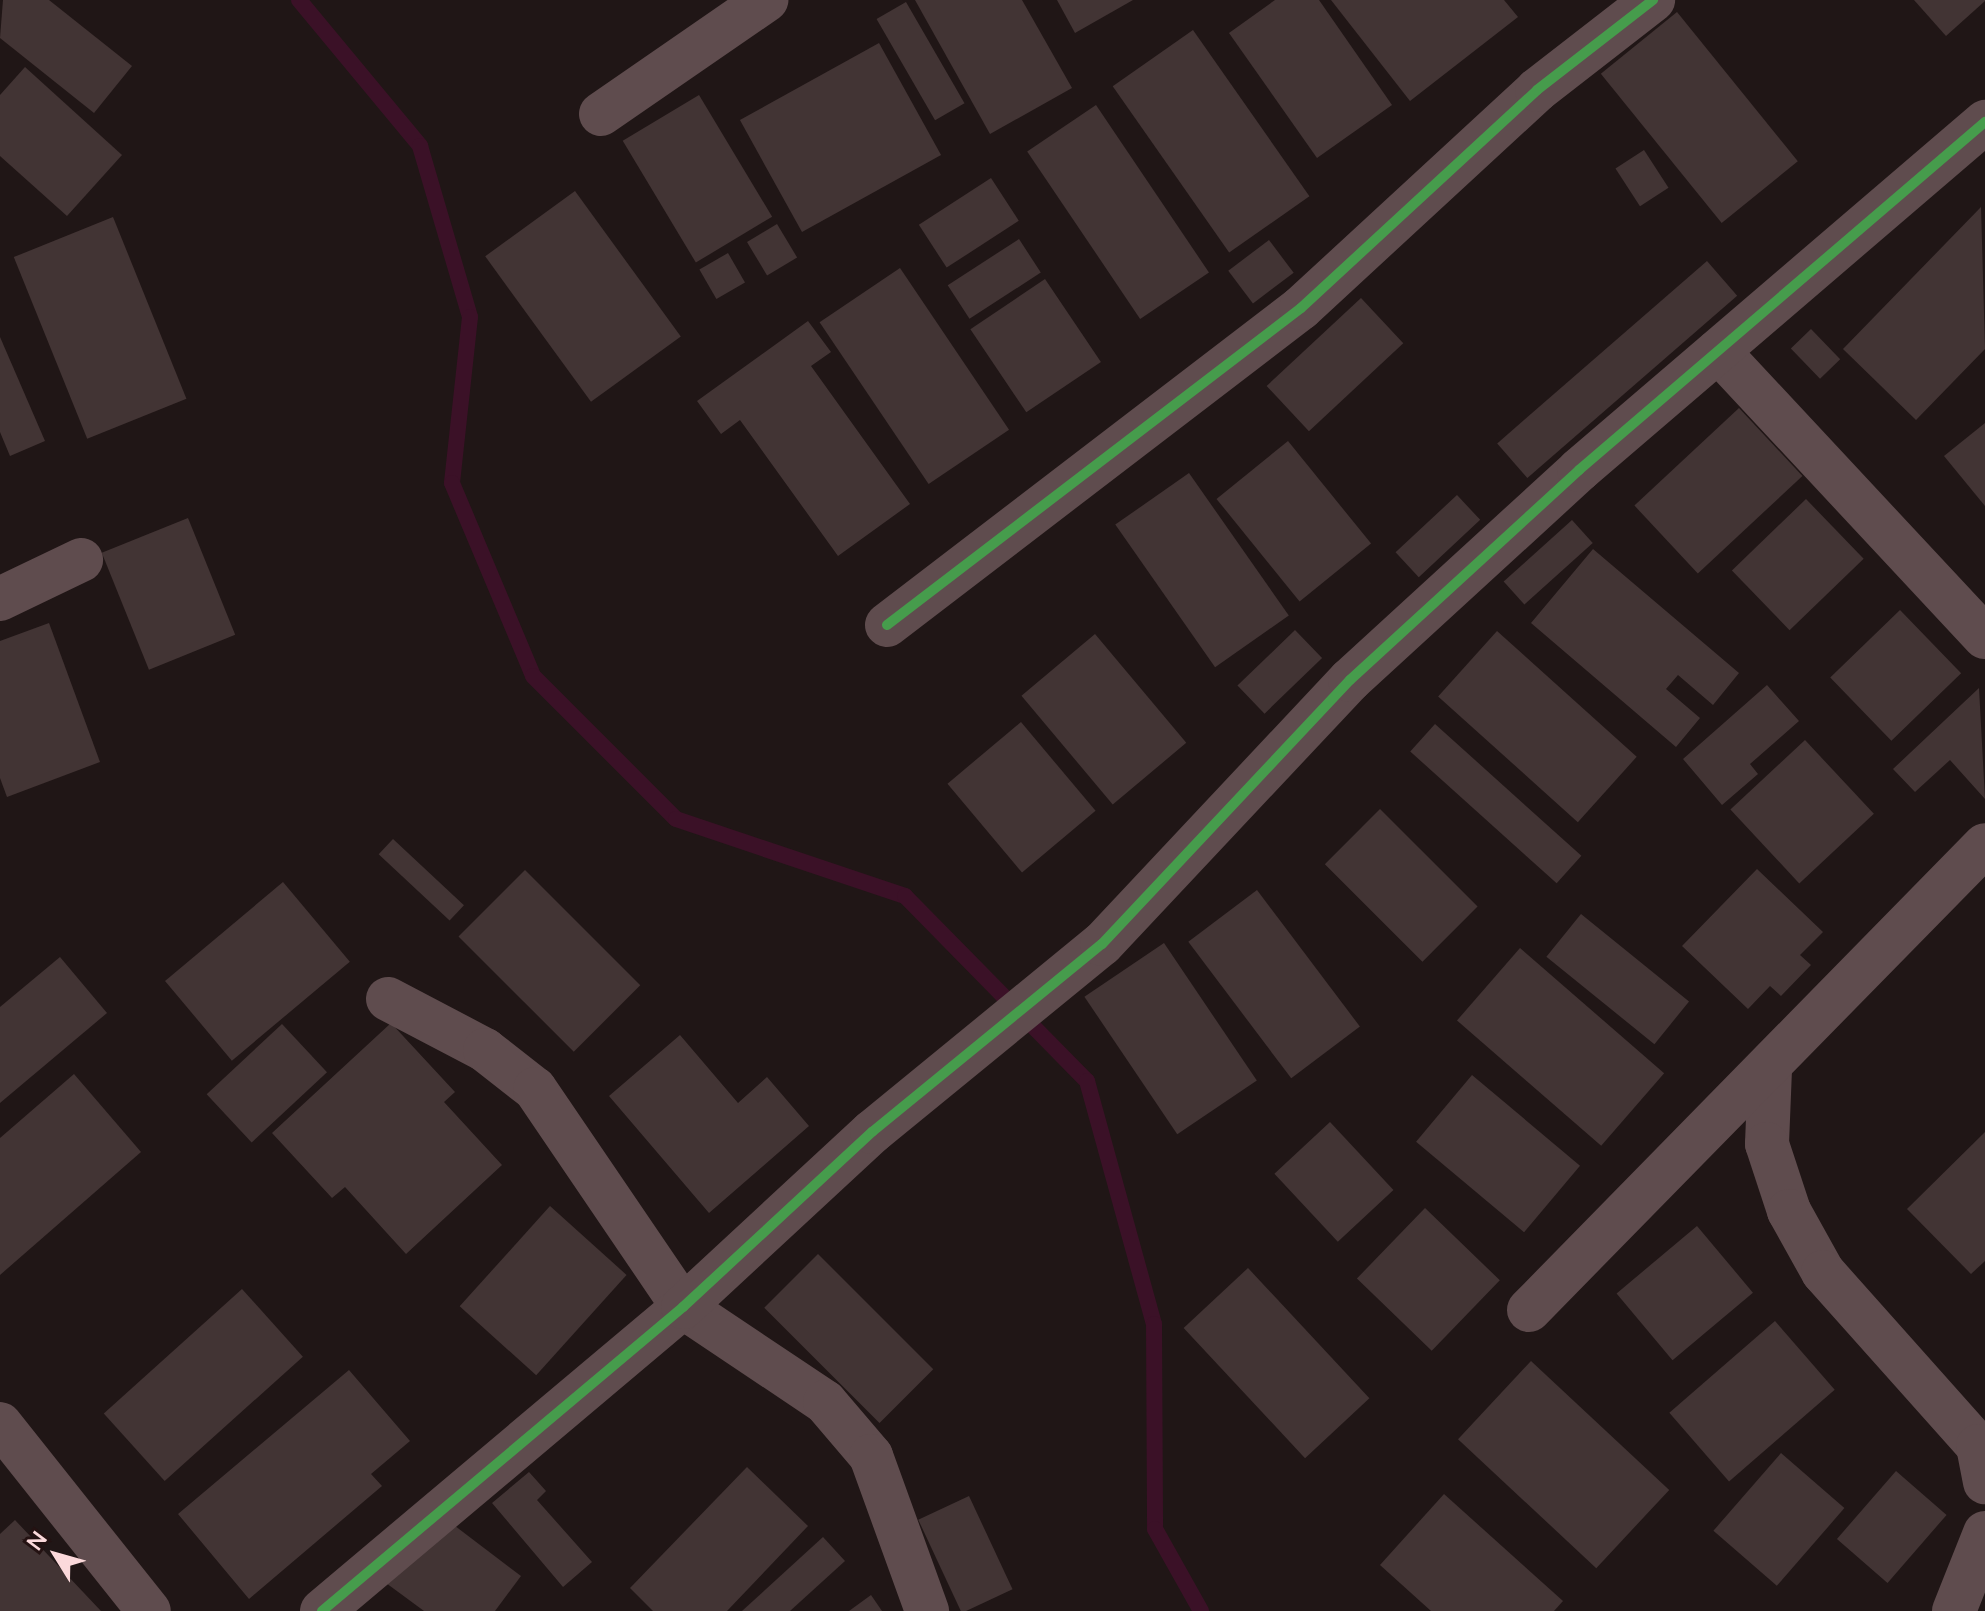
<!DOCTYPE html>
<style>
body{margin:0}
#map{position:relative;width:1985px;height:1611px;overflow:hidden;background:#201616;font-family:Lato,sans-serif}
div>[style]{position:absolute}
.stream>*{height:16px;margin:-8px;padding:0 8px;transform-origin:8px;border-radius:8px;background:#3b1127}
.building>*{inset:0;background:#423434;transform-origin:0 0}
.street>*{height:44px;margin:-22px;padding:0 22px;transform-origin:22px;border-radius:22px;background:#5f4c4e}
.cycleway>*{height:10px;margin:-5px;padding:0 5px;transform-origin:5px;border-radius:5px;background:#469c4c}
span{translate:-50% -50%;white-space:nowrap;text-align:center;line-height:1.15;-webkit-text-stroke:8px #241212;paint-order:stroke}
.north{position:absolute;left:16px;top:1515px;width:80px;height:80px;-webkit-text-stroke:6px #241212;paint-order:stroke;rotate:307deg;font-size:22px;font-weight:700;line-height:32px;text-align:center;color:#fbd9db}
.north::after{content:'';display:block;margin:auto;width:28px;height:36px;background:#fbd9db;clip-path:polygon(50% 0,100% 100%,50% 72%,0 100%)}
</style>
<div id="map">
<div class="stream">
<div style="left:299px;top:0;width:190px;rotate:50.3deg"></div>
<div style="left:420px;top:146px;width:178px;rotate:73.7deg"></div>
<div style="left:470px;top:317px;width:167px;rotate:96.2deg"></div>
<div style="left:452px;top:483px;width:209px;rotate:67.2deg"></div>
<div style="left:533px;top:676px;width:202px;rotate:45deg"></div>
<div style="left:676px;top:819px;width:242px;rotate:18.6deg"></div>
<div style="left:905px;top:896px;width:260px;rotate:45.5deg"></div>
<div style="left:1087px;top:1081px;width:252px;rotate:74.6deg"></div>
<div style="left:1154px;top:1324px;width:205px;rotate:89.7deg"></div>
<div style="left:1155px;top:1529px;width:94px;rotate:60.7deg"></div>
</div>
<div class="building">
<div style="clip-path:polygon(3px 0,49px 0,132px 66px,94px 113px,0 38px)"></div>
<div style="clip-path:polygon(915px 0,1022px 0,1072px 88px,990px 134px)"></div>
<div style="clip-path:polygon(1057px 0,1133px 0,1075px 33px)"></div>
<div style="clip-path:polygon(1275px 0,1319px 0,1392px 105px,1317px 158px,1229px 33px)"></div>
<div style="clip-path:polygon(1331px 0,1504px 0,1518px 17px,1410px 101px)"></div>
<div style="clip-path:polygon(1914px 0,1985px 0,1985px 1px,1946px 36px)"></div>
<div style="left:906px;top:2px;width:117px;height:34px;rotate:60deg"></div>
<div style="left:1677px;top:12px;width:192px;height:98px;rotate:51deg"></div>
<div style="left:1193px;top:30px;width:203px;height:98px;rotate:55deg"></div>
<div style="left:879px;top:43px;width:128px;height:159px;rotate:61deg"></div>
<div style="clip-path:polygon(25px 67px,122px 155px,67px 216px,0 156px,0 95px)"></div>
<div style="left:699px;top:95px;width:142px;height:89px;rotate:59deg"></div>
<div style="left:1096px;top:105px;width:202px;height:83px;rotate:56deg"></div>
<div style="left:1644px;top:150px;width:45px;height:34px;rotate:57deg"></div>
<div style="left:991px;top:178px;width:51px;height:86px;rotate:57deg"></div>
<div style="left:575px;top:191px;width:180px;height:111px;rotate:54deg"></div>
<div style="clip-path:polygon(1981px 207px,1985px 349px,1916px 420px,1843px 349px)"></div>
<div style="left:113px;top:217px;width:196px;height:107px;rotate:68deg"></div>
<div style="left:777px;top:224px;width:39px;height:35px;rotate:59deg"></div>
<div style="left:1019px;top:239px;width:40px;height:85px;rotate:57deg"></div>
<div style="left:1269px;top:240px;width:41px;height:51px;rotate:53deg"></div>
<div style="left:728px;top:253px;width:34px;height:33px;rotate:60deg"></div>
<div style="left:1707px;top:261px;width:46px;height:278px;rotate:49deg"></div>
<div style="left:900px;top:268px;width:195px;height:97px;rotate:56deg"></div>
<div style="left:1045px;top:279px;width:100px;height:90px;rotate:56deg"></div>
<div style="left:1361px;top:298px;width:62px;height:129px;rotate:47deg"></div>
<div style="clip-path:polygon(808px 321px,831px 352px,811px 366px,910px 504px,838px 556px,740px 420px,721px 434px,697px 401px)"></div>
<div style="left:1811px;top:329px;width:42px;height:28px;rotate:46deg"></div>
<div style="clip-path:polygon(0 337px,45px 441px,10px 456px,0 432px)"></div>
<div style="left:1739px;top:408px;width:93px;height:143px;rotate:47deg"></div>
<div style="clip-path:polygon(1985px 423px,1985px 506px,1944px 456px)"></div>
<div style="left:1288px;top:441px;width:132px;height:92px;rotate:51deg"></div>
<div style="left:1189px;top:473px;width:174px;height:90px;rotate:55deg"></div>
<div style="left:1457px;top:495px;width:34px;height:84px;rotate:47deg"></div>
<div style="left:1806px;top:499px;width:83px;height:103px;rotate:46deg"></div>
<div style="left:188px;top:518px;width:126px;height:93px;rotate:68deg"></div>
<div style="left:1572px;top:520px;width:31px;height:92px;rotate:48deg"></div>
<div style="clip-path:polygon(1593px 549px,1739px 673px,1713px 705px,1678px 675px,1666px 689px,1700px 718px,1676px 747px,1531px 623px)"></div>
<div style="left:1900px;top:610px;width:88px;height:97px;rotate:46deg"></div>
<div style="clip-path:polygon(49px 623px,100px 762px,7px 797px,0 778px,0 641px)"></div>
<div style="left:1295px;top:630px;width:39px;height:80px;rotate:46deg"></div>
<div style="left:1497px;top:631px;width:188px;height:88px;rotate:42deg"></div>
<div style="left:1095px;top:634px;width:142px;height:96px;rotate:50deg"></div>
<div style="clip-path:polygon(1767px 685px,1799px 721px,1750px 764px,1758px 774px,1722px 805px,1683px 759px)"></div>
<div style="clip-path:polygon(1979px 688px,1985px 799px,1950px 760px,1915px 792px,1893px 769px)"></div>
<div style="left:1021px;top:722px;width:116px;height:96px;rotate:50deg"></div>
<div style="left:1435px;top:724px;width:197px;height:37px;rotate:42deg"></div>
<div style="left:1805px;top:740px;width:101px;height:102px;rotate:47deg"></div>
<div style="left:1380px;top:809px;width:138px;height:78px;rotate:45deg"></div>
<div style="left:393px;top:839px;width:97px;height:21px;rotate:43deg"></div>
<div style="clip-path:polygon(1757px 869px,1823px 932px,1800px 955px,1811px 965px,1781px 996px,1770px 986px,1748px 1009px,1682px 946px)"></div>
<div style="left:525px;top:870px;width:163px;height:94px;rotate:45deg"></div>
<div style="left:283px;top:882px;width:104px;height:154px;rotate:50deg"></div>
<div style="left:1257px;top:890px;width:171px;height:86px;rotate:53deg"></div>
<div style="left:1581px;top:914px;width:139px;height:55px;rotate:39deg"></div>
<div style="left:1164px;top:943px;width:166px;height:96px;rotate:56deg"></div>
<div style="left:1520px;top:948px;width:191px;height:96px;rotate:41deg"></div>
<div style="clip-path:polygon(60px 957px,107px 1013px,0 1103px,0 1007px)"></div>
<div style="clip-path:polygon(391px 1023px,455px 1092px,444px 1102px,502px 1165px,406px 1254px,345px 1187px,332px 1198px,272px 1133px)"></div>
<div style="left:282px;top:1024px;width:66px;height:103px;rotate:47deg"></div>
<div style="clip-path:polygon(680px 1035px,738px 1103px,767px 1077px,809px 1126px,709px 1213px,609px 1096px)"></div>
<div style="clip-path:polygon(74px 1074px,141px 1152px,0 1275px,0 1138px)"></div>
<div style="left:1472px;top:1075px;width:141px;height:87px;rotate:40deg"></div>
<div style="left:1330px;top:1122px;width:93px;height:76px;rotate:47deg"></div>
<div style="clip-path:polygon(1985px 1132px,1985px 1261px,1971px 1274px,1907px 1209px)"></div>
<div style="left:550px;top:1206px;width:103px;height:135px;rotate:42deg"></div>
<div style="left:1425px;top:1208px;width:104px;height:98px;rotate:44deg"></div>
<div style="left:1697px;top:1226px;width:87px;height:105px;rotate:50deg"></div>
<div style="left:818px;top:1254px;width:163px;height:76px;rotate:45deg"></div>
<div style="left:1248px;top:1268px;width:178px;height:88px;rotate:47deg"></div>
<div style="left:242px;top:1289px;width:91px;height:186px;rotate:48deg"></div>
<div style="left:1775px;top:1321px;width:91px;height:140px;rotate:49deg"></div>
<div style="left:1531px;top:1361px;width:189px;height:107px;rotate:43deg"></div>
<div style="clip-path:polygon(349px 1370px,410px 1441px,371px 1474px,382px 1486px,249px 1599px,178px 1514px)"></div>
<div style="left:1781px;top:1453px;width:84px;height:103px;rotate:41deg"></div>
<div style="clip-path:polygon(747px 1467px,808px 1526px,727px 1611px,653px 1611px,630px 1588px)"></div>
<div style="left:1896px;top:1471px;width:67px;height:90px;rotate:41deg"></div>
<div style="clip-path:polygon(529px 1472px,546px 1491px,537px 1500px,592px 1562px,563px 1587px,492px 1503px)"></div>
<div style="clip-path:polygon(1444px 1494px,1563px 1601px,1554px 1611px,1431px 1611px,1380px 1565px)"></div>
<div style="left:969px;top:1496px;width:103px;height:56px;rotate:65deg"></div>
<div style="clip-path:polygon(438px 1513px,521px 1576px,495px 1611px,424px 1611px,386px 1583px)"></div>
<div style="clip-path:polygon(15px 1520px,101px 1611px,0 1611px,0 1534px)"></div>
<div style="clip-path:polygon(823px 1537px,845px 1561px,790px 1611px,742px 1611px)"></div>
<div style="clip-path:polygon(871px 1595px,882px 1611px,849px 1611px)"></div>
</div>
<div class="street">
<div style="left:601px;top:114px;width:201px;rotate:-34.6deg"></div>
<div style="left:1718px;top:351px;width:391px;rotate:47deg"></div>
<div style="left:0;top:599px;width:90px;rotate:-25.7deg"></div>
<div style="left:887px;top:625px;width:521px;rotate:-37.44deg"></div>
<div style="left:1301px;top:308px;width:321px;rotate:-42.7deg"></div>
<div style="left:1537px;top:90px;width:147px;rotate:-37.8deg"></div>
<div style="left:388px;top:999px;width:110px;rotate:27.7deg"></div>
<div style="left:485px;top:1050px;width:63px;rotate:38deg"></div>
<div style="left:535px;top:1089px;width:263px;rotate:55.8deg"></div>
<div style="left:683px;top:1307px;width:171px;rotate:33.8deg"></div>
<div style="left:825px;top:1402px;width:71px;rotate:49.6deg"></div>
<div style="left:871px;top:1456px;width:165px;rotate:70.1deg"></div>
<div style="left:1770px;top:1069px;width:75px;rotate:92.3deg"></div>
<div style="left:1767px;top:1144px;width:71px;rotate:71.8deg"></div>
<div style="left:1789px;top:1211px;width:70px;rotate:60.9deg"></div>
<div style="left:1823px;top:1272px;width:233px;rotate:48.3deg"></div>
<div style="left:1978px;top:1446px;width:37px;rotate:79deg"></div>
<div style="left:1529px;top:1310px;width:651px;rotate:-45.56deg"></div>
<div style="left:0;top:1424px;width:239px;rotate:51.5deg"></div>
<div style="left:322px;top:1611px;width:472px;rotate:-40.1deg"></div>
<div style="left:683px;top:1307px;width:258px;rotate:-42.8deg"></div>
<div style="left:872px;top:1132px;width:297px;rotate:-39.3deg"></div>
<div style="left:1102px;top:944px;width:362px;rotate:-46.8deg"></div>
<div style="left:1350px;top:680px;width:311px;rotate:-42.5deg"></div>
<div style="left:1579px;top:470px;width:535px;rotate:-40.6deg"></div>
<div style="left:1954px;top:1611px;width:84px;rotate:-68.3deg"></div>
</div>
<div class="cycleway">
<div style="left:887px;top:625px;width:521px;rotate:-37.44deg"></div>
<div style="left:1301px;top:308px;width:321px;rotate:-42.7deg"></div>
<div style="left:1537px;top:90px;width:147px;rotate:-37.8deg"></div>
<div style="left:322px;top:1611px;width:472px;rotate:-40.1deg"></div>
<div style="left:683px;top:1307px;width:258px;rotate:-42.8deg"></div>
<div style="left:872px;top:1132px;width:297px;rotate:-39.3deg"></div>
<div style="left:1102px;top:944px;width:362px;rotate:-46.8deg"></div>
<div style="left:1350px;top:680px;width:311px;rotate:-42.5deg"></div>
<div style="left:1579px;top:470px;width:535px;rotate:-40.6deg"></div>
</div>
<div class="north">N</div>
</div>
